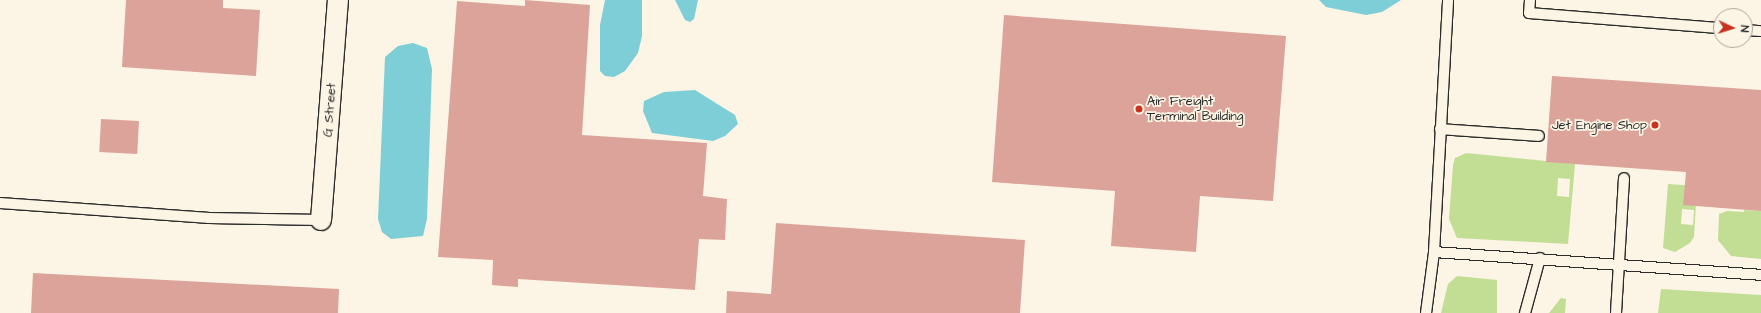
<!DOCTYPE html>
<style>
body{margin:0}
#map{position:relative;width:1761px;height:313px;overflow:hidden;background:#fcf5e5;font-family:"Architects Daughter",sans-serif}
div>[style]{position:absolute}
.green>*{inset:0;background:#c2dd94}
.water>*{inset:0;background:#7dced7}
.building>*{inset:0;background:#dca39a;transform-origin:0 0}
.roads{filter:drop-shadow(1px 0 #2b2b2b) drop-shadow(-1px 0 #2b2b2b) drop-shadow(0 1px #2b2b2b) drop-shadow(0 -1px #2b2b2b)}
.lane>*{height:10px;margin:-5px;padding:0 5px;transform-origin:5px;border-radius:5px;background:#fcf5e5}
.street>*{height:20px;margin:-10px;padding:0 10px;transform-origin:10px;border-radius:10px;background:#fcf5e5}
.dots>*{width:11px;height:11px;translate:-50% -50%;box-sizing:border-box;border:2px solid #fcf5e5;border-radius:50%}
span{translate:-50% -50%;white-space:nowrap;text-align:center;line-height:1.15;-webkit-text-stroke:3.5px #fcf5e5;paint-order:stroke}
.poi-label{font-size:13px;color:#2b2b2b}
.left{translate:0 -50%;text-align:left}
.right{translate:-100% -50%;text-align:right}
.street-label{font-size:13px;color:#2b2b2b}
.north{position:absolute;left:1713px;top:8px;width:40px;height:40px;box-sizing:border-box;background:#fcf5e5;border:1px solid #a8a49b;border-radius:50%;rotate:94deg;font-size:11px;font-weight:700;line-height:16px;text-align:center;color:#2b2b2b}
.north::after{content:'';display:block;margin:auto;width:14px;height:18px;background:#c8321e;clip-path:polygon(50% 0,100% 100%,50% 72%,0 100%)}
</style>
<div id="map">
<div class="green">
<div style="clip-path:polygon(evenodd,1466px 153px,1575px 164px,1568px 244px,1457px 238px,1449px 219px,1453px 165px,1455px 158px,1466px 153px,1558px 178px,1570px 179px,1569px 197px,1557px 196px,1558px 178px)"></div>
<div style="clip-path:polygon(evenodd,1668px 184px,1697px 186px,1694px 237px,1690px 243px,1675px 252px,1663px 248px,1668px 184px,1682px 209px,1694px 210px,1693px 225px,1681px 224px,1682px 209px)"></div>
<div style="clip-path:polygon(1744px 210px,1761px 211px,1761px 259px,1731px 256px,1718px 240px,1719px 214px,1727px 211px,1744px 212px)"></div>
<div style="clip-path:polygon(1457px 276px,1497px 280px,1497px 313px,1441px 313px,1448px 284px)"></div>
<div style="clip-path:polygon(1661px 289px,1761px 295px,1761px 313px,1658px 313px)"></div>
<div style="clip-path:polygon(1561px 298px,1566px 299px,1565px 313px,1549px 313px)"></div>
</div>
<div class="water">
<div style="clip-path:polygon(605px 0,642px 0,642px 36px,638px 53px,625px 71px,614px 77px,605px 76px,600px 71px,600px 25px)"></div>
<div style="clip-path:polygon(675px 0,698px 0,694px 19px,690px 22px,685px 20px)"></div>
<div style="clip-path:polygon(1319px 0,1401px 0,1382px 12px,1366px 15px,1326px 7px)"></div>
<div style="clip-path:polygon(413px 43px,427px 48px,432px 69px,427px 219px,423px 236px,391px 239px,382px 232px,378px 219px,385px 57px,398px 46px)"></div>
<div style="clip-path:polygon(695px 90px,735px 115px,738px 124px,725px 136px,713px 141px,652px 133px,643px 111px,644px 101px,664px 92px)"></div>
</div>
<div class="building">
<div style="clip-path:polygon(126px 0,223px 0,223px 8px,260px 10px,256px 76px,122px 67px)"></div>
<div style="clip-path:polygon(525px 0,590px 5px,582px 135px,707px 143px,703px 196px,727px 199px,725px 240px,699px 239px,695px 290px,518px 279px,518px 287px,492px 285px,493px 260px,438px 257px,457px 1px,525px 6px)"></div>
<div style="clip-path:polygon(1004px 15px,1286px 36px,1273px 201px,1200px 196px,1196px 252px,1111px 246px,1115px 191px,992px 182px)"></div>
<div style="clip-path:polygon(1552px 76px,1761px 90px,1761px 211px,1683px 205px,1686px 172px,1546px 162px)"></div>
<div style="left:101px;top:119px;width:38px;height:33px;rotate:3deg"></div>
<div style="clip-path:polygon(776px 223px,1025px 240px,1020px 313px,726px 313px,727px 291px,771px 294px)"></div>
<div style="clip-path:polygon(33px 273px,339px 289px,338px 313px,31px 313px)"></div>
</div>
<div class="roads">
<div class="lane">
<div style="left:1530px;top:0;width:13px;rotate:94deg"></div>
<div style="left:1529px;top:13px;width:193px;rotate:4.5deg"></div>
<div style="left:1745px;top:30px;width:16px;rotate:4deg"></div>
<div style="left:1440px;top:129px;width:99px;rotate:4deg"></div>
<div style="left:0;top:203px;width:210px;rotate:4.1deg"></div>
<div style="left:209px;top:218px;width:112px;rotate:1deg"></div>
<div style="left:1434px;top:252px;width:328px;rotate:4deg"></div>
<div style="left:1426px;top:313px;width:62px;rotate:-82.5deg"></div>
<div style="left:1434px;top:252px;width:252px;rotate:-86.8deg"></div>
<div style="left:1525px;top:313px;width:57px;rotate:-74.7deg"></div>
<div style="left:1616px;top:313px;width:135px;rotate:-86.6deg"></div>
</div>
<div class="street">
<div style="left:321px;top:220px;width:221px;rotate:-85.6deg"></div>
</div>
</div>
<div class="dots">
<div style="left:1139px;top:109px;background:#c8321e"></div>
<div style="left:1655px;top:125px;background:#c8321e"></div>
</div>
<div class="poi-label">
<span class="left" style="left:1147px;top:109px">Air Freight<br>Terminal Building</span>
<span class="right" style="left:1647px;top:125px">Jet Engine Shop</span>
</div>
<div class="street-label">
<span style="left:330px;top:110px;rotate:-86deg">G Street</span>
</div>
<div class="north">N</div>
</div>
